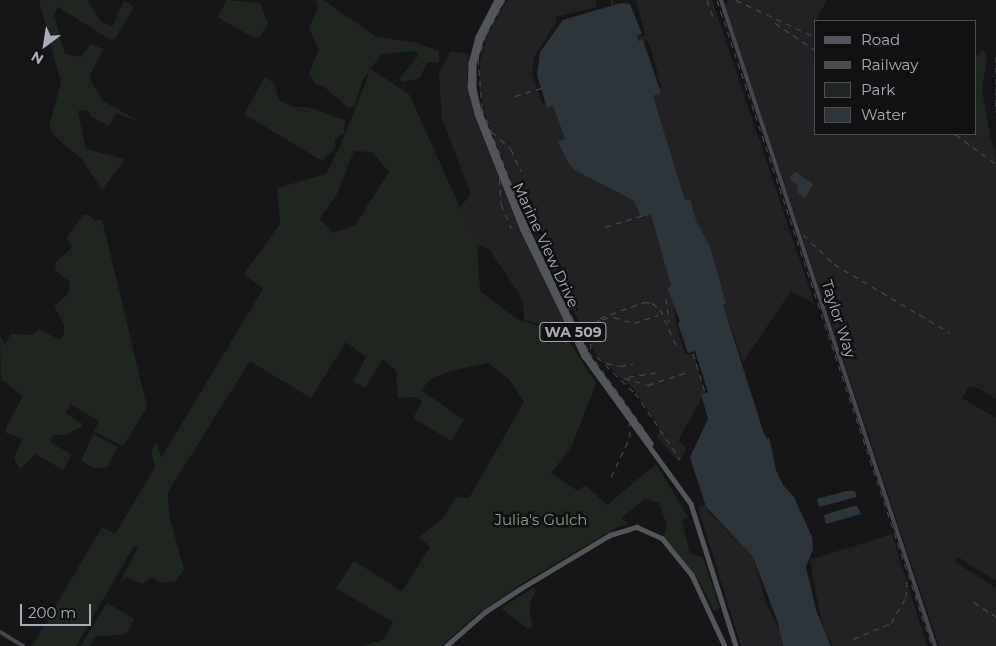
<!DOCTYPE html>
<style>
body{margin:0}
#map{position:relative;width:996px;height:646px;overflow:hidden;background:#161618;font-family:Montserrat,sans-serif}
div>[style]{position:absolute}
.built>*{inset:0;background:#222225}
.green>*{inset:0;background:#1e261f}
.water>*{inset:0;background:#2c353c}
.stream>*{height:1px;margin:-0.5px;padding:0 0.5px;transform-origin:0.5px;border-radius:0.5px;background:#2c353c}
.secondary>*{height:4px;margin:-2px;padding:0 2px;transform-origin:2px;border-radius:2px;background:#45474d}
.primary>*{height:4.5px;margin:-2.25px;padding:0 2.25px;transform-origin:2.25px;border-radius:2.25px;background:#53555c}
.rail>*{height:1px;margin-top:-0.5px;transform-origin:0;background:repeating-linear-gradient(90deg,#4a4c52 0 6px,transparent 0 11px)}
span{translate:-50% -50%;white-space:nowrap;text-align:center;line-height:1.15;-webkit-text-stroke:5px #111113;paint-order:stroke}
.shield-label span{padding:1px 4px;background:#111113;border:1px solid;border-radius:4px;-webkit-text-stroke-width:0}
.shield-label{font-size:14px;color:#a8adb8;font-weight:700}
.street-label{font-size:15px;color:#a8adb8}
.park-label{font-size:15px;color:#7fa381}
.legend{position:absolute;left:814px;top:20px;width:162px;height:115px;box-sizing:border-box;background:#111113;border:1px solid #4d4f55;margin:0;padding:6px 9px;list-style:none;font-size:15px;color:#a8adb8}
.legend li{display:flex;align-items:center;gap:10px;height:25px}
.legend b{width:25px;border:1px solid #4d4f55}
.north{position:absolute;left:20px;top:20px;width:50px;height:50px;-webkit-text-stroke:4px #111113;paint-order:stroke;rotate:211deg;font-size:14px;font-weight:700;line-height:20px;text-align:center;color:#a8adb8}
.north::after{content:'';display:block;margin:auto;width:18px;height:22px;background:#a8adb8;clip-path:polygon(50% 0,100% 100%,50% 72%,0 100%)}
.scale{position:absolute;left:20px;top:604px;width:71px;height:22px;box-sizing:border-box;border:2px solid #a8adb8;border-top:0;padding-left:6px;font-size:15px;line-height:18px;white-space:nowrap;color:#a8adb8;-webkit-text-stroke:4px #111113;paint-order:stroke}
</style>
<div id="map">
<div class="built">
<div style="clip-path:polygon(507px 0,595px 0,597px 7px,555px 17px,557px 20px,534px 58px,532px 73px,542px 103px,545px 103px,547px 107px,553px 106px,565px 139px,558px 142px,568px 163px,595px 181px,634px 201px,641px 217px,651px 215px,671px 286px,669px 295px,673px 299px,676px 325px,685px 354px,693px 354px,705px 391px,678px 441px,687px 448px,679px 462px,656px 436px,661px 431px,632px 387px,598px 358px,527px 220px,487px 120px,480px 90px,480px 61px,488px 34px)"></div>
<div style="clip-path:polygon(636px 0,712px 0,815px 305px,791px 291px,743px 362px,723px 305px,710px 246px,697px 223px,690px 199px,685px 200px,653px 96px,660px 93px,659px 88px,662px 87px,658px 78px,653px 78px,658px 75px,651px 49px,647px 40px,638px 43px,636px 38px,645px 35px)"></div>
<div style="clip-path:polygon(729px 0,827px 0,813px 25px,815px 134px,972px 134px,974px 140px,990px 136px,996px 158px,996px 399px,974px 386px,968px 388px,962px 398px,996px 418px,996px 581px,958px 557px,955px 562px,996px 588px,996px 646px,939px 646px,725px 6px)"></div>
<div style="clip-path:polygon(450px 52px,469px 53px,467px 79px,474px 115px,516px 221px,569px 332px,524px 320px,523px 303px,520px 296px,489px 249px,473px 243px,457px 211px,471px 194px,442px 119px,439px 74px)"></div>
<div style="clip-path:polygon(705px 505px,708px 512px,753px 557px,767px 605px,781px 633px,782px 646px,741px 646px,698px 507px)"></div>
<div style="clip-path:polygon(892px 534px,927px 646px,832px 646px,821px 620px,810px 560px)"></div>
</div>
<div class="green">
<div style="clip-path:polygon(39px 0,87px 0,101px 21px,112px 27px,124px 0,134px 7px,116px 37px,111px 40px,58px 7px,54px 15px,65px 54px,81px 57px,91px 44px,103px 49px,89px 77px,103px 101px,143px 123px,116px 113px,109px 126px,90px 116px,88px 110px,78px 111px,86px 149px,125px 159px,102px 190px,82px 159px,55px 137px,49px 126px,61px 83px)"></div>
<div style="clip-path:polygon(227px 0,260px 3px,268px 23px,260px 37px,254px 38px,217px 17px)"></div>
<div style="clip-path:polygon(evenodd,316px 0,324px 0,376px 37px,413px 42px,439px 51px,439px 62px,427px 62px,420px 78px,404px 82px,399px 79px,418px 56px,416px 51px,381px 54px,371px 69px,409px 94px,477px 245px,480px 291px,518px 320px,563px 332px,596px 383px,572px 446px,551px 473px,578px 491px,585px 485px,607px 505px,656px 464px,688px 517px,682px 520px,690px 554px,703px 557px,720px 608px,714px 611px,702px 586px,664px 536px,667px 525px,659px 503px,645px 499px,621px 518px,629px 524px,618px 527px,526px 581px,479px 613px,441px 646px,363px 646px,384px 639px,393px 622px,336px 588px,354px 561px,402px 591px,430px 547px,419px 537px,442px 519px,456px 497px,469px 498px,524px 402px,509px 379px,488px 363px,450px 371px,431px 379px,421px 390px,464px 420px,451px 441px,413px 418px,422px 402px,415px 397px,398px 398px,396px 371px,383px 359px,365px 388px,353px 382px,366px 357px,346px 342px,311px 398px,250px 361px,168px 492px,169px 516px,184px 569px,176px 581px,162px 583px,152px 577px,142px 584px,126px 577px,119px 584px,138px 548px,134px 546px,76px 646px,32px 646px,102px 527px,115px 534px,155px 467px,151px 451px,157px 443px,161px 458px,263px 289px,244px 274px,280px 224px,277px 188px,326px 174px,341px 144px,370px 71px,363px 80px,354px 106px,348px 108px,322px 85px,316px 85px,309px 73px,319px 50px,309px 29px,318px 8px,316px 0,354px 151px,372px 152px,389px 172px,355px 225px,333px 233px,320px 219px,337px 194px,354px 151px)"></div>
<div style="clip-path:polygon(982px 50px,987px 55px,982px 90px,990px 136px,974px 140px,975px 53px,977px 57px)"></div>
<div style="clip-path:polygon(265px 77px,275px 84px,279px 100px,292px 107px,308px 107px,345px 120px,344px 133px,335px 139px,335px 148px,322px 161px,244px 114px)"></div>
<div style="clip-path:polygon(83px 215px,89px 215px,96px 221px,102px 219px,147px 407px,123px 446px,94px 432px,99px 421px,70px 404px,66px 413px,82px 423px,81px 427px,65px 435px,53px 435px,50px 442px,72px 455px,63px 470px,36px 454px,20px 469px,14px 459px,22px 438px,6px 433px,6px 428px,23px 396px,1px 379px,0 337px,5px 344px,11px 334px,32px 335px,40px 329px,59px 340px,64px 335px,64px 325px,54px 306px,68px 294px,70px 282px,55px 270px,56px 262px,72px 247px,67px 237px)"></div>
<div style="clip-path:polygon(93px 434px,118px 447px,107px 467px,95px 469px,81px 461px)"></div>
<div style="clip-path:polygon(533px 588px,536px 590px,530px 603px,530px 616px,533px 627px,528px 629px,501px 608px)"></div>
<div style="clip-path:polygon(107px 603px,135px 619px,126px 634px,95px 637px,90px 646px,81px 646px)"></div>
</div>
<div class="water">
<div style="clip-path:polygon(621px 3px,630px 4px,642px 34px,637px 36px,638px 41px,643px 40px,661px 93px,653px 96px,685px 200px,690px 199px,697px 223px,710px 246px,726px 304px,723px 305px,764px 434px,767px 439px,769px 437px,776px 470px,783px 485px,794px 497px,812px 537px,813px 549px,806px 567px,816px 610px,831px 646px,783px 646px,778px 623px,753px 557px,706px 507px,690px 457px,708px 419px,701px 394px,708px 392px,695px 351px,688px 353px,678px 324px,680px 321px,667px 288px,671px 286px,651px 215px,641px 217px,634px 201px,575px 170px,568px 163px,558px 142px,565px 139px,553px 106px,547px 108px,537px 75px,540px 52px,563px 20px)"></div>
<div style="clip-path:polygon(796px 172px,813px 184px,805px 198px,797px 192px,798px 185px,790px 180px,791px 175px)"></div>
<div style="clip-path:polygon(846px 491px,855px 491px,857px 497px,819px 507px,817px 499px)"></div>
<div style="clip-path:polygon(853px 506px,857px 506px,861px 514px,826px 524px,824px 515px)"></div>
</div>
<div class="stream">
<div style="left:611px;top:0;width:6px;rotate:72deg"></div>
</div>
<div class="secondary">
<div style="left:721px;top:0;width:681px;rotate:71.67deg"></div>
<div style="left:0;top:632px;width:27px;rotate:31deg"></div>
</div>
<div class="primary">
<div style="left:497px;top:0;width:42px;rotate:117.2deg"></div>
<div style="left:478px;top:37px;width:27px;rotate:105deg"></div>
<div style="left:471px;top:63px;width:24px;rotate:92deg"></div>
<div style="left:470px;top:87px;width:28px;rotate:75deg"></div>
<div style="left:477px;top:114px;width:125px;rotate:68.4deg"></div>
<div style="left:523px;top:230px;width:140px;rotate:64.2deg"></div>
<div style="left:584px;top:356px;width:183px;rotate:54.1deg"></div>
<div style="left:691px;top:504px;width:149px;rotate:72.4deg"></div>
<div style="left:502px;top:0;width:42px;rotate:118.4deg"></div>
<div style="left:482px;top:37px;width:27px;rotate:107deg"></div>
<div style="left:474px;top:63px;width:26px;rotate:90deg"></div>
<div style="left:474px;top:89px;width:22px;rotate:77deg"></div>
<div style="left:479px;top:110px;width:126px;rotate:68.1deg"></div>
<div style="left:526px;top:227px;width:142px;rotate:64.5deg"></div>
<div style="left:587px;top:355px;width:109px;rotate:54deg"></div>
<div style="left:446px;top:646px;width:52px;rotate:-41.1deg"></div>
<div style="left:485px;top:612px;width:42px;rotate:-33.3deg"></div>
<div style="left:520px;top:589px;width:105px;rotate:-31deg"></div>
<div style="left:610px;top:535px;width:28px;rotate:-17deg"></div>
<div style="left:637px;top:527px;width:27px;rotate:24deg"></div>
<div style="left:662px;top:538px;width:48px;rotate:51deg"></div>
<div style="left:692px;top:575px;width:78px;rotate:65.1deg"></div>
</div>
<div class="rail">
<div style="left:505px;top:0;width:40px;rotate:118deg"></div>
<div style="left:486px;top:35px;width:25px;rotate:108deg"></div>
<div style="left:478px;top:59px;width:49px;rotate:85.3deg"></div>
<div style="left:482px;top:108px;width:127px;rotate:68.7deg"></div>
<div style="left:528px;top:226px;width:140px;rotate:64.2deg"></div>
<div style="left:589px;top:352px;width:100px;rotate:54.4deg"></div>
<div style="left:707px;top:0;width:20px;rotate:70deg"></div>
<div style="left:717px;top:0;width:681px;rotate:71.59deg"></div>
<div style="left:736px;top:0;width:87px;rotate:25.1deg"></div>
<div style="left:775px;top:23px;width:48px;rotate:34deg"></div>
<div style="left:996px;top:56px;width:56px;rotate:90deg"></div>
<div style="left:515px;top:96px;width:30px;rotate:-17deg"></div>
<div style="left:492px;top:132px;width:25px;rotate:42deg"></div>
<div style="left:511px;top:149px;width:24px;rotate:66deg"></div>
<div style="left:955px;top:134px;width:51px;rotate:36.2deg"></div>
<div style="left:498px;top:157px;width:47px;rotate:86.3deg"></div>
<div style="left:501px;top:204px;width:26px;rotate:67deg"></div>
<div style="left:605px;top:227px;width:44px;rotate:-17.2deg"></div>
<div style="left:795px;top:227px;width:54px;rotate:43.5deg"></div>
<div style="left:834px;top:264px;width:135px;rotate:30.7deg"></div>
<div style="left:666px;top:298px;width:24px;rotate:83deg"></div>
<div style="left:602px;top:319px;width:12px;rotate:-9deg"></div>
<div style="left:614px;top:317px;width:21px;rotate:17deg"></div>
<div style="left:634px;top:323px;width:25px;rotate:-18deg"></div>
<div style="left:591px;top:349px;width:16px;rotate:-97deg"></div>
<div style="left:589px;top:333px;width:19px;rotate:-54deg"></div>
<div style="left:600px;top:318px;width:47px;rotate:-20deg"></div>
<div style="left:644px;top:302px;width:8px;rotate:7deg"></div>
<div style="left:652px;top:303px;width:10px;rotate:37deg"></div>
<div style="left:660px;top:309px;width:39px;rotate:66deg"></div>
<div style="left:693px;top:353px;width:41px;rotate:72.9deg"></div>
<div style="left:597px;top:357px;width:52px;rotate:43.5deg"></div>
<div style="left:635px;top:393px;width:80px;rotate:55.7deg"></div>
<div style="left:606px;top:363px;width:14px;rotate:12deg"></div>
<div style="left:620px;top:366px;width:13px;rotate:-9deg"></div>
<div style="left:628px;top:377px;width:30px;rotate:-9deg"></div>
<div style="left:624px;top:378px;width:25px;rotate:16deg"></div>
<div style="left:648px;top:385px;width:42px;rotate:-18deg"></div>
<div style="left:611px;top:477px;width:44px;rotate:-64.6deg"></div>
<div style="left:630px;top:437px;width:25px;rotate:-92deg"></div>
<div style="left:974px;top:602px;width:27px;rotate:34deg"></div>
<div style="left:853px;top:639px;width:41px;rotate:-22.8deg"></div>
<div style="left:891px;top:623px;width:30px;rotate:-60deg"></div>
<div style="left:906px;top:597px;width:16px;rotate:-86deg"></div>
</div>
<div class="shield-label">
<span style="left:573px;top:332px">WA 509</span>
</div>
<div class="street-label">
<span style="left:546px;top:245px;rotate:65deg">Marine View Drive</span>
<span style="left:839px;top:319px;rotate:72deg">Taylor Way</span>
</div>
<div class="park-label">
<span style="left:541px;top:520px">Julia's Gulch</span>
</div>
<ul class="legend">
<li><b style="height:6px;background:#53555c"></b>Road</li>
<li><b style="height:6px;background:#4a4c52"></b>Railway</li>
<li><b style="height:14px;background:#1e261f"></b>Park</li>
<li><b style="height:14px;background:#2c353c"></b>Water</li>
</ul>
<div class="north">N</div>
<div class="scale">200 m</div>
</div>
